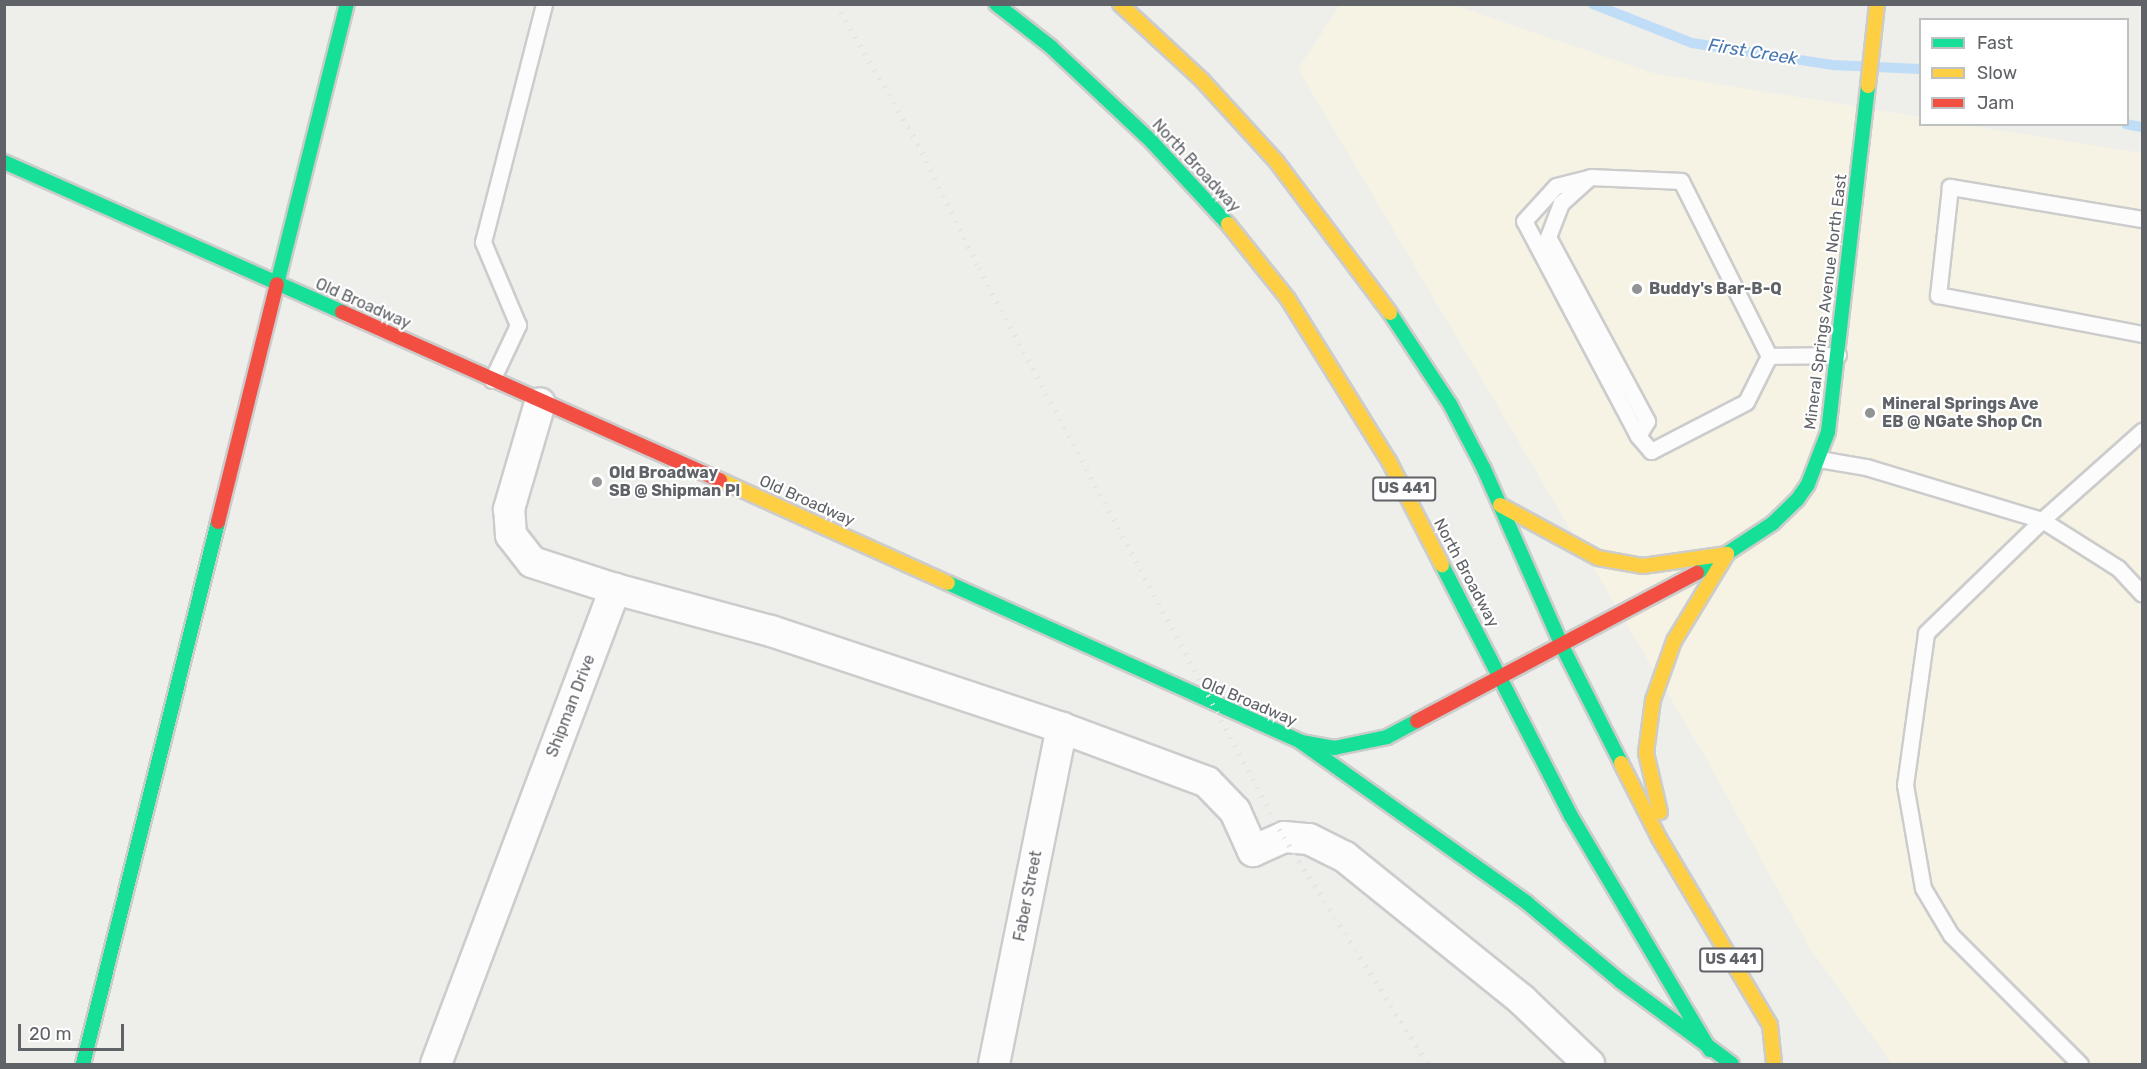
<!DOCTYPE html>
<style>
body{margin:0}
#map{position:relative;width:2147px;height:1069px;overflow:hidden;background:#eeeeea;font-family:Rubik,sans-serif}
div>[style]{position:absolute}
.commercial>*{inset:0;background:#f6f3e4}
.stream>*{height:10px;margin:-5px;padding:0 5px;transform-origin:5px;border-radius:5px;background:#c0ddf7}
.roads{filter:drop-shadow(2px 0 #cbcccb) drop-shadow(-2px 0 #cbcccb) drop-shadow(0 2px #cbcccb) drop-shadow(0 -2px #cbcccb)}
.lane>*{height:15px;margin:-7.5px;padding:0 7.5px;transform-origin:7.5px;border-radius:7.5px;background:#fcfcfc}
.street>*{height:30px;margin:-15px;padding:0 15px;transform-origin:15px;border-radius:15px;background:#fcfcfc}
.fast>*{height:14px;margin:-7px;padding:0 7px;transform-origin:7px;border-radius:7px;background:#16e098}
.slow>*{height:14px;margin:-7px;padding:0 7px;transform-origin:7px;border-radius:7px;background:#ffcf43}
.jam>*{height:14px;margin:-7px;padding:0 7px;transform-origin:7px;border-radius:7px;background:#f24e42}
.rail>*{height:4.5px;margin-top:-2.25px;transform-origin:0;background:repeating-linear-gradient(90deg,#e3e4e3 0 1.5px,transparent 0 9.5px)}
.dots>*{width:16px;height:16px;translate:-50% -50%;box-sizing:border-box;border:3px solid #fff;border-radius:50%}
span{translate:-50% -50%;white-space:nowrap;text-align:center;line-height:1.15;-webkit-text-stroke:4.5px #fff;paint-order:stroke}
.shield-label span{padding:2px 4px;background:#fff;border:2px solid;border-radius:4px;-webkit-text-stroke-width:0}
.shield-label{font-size:15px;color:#5f6267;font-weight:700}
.street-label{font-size:16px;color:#5f6267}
.poi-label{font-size:16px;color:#5f6267;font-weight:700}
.left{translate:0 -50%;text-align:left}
.water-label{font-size:18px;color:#4876ae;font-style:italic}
.frame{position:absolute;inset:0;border:6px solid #5f6267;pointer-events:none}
.legend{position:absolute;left:1919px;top:18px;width:210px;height:108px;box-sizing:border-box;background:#fff;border:2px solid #bfc0c2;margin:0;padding:8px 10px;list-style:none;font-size:18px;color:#5f6267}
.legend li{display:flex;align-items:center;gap:12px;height:30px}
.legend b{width:30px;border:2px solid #bfc0c2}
.scale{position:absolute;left:18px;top:1024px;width:106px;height:27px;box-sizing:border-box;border:3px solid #5f6267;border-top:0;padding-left:8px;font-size:18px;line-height:21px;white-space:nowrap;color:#5f6267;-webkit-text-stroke:4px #fff;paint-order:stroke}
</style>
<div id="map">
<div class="commercial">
<div style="clip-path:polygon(1340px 5px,1454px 5px,1653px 73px,1920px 117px,1920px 124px,1966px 125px,2142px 153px,2142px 1064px,1892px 1064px,1809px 947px,1707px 760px,1298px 69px)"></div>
</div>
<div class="stream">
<div style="left:1593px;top:4px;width:106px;rotate:21.5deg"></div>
<div style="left:1692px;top:43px;width:143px;rotate:8.9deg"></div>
<div style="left:1833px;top:65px;width:87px;rotate:2.6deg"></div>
<div style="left:2126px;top:124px;width:16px;rotate:11deg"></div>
</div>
<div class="roads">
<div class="lane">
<div style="left:1591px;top:177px;width:90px;rotate:2.5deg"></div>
<div style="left:1681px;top:181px;width:196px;rotate:63.3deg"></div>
<div style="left:1769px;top:356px;width:51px;rotate:116.6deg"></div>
<div style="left:1746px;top:402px;width:107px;rotate:152.7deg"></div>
<div style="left:1651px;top:451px;width:20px;rotate:-131deg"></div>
<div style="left:1638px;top:436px;width:243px;rotate:-117.9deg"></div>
<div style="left:1524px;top:221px;width:47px;rotate:-47.6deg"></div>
<div style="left:1556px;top:186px;width:36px;rotate:-14deg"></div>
<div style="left:1589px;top:178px;width:38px;rotate:138deg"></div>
<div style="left:1561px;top:203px;width:36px;rotate:111deg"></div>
<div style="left:1548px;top:237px;width:209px;rotate:61.7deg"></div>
<div style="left:1647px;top:421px;width:17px;rotate:121deg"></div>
<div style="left:2142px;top:219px;width:195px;rotate:-170.5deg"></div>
<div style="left:1950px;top:187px;width:109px;rotate:96.3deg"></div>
<div style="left:1938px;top:295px;width:208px;rotate:10.8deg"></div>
<div style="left:1769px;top:356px;width:69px;rotate:-0.8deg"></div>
<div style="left:492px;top:380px;width:61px;rotate:-64.7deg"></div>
<div style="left:518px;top:325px;width:90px;rotate:-112.9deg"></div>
<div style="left:483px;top:242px;width:246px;rotate:-75.6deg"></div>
<div style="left:1819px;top:459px;width:48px;rotate:9.7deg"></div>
<div style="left:1866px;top:467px;width:184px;rotate:16.8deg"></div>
<div style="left:2042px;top:520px;width:90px;rotate:32.3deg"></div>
<div style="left:2118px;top:568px;width:35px;rotate:47deg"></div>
<div style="left:2080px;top:1064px;width:182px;rotate:-135deg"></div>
<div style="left:1951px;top:935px;width:55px;rotate:-120.8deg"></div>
<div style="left:1923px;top:888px;width:105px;rotate:-99.9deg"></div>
<div style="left:1905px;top:785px;width:153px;rotate:-82.1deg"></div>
<div style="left:1926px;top:633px;width:162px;rotate:-44.2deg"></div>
<div style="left:2042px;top:520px;width:134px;rotate:-41.7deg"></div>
</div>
<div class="street">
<div style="left:615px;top:589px;width:162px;rotate:15.1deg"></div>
<div style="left:771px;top:631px;width:307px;rotate:18.4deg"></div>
<div style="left:1062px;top:728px;width:155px;rotate:20.4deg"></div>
<div style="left:1207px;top:782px;width:40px;rotate:46deg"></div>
<div style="left:1235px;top:811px;width:44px;rotate:65.8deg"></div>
<div style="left:1253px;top:851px;width:34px;rotate:-24deg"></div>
<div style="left:1284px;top:837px;width:25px;rotate:5deg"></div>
<div style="left:1309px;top:839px;width:40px;rotate:26.6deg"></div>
<div style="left:1345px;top:857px;width:228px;rotate:38.9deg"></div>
<div style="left:1522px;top:1000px;width:93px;rotate:43.7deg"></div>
<div style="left:436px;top:1064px;width:508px;rotate:-69.35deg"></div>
<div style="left:615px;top:589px;width:87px;rotate:-162deg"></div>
<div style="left:532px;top:562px;width:34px;rotate:-128deg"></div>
<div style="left:511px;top:535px;width:26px;rotate:-94deg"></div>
<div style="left:509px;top:509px;width:110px;rotate:-73.7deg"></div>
<div style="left:994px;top:1064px;width:343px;rotate:-78.6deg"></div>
</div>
<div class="fast">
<div style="left:996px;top:4px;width:70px;rotate:38deg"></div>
<div style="left:1051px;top:47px;width:139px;rotate:43.2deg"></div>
<div style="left:1152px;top:142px;width:112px;rotate:47.2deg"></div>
<div style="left:4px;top:162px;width:370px;rotate:23.9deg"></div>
<div style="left:277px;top:284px;width:289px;rotate:-76deg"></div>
<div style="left:1390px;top:313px;width:109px;rotate:56.6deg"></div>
<div style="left:1450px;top:404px;width:73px;rotate:62.4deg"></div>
<div style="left:1484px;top:469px;width:193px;rotate:66.2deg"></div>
<div style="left:1562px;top:646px;width:131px;rotate:63.2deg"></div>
<div style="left:1442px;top:565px;width:282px;rotate:62.8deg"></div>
<div style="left:1571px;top:816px;width:272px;rotate:59.3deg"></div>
<div style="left:1697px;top:573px;width:91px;rotate:-33.3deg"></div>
<div style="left:1773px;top:523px;width:33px;rotate:-44deg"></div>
<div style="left:1797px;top:500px;width:19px;rotate:-55deg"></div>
<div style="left:1808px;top:484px;width:56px;rotate:-69deg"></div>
<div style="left:1828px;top:432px;width:348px;rotate:-83.4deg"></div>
<div style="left:948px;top:583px;width:387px;rotate:24.2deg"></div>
<div style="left:1301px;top:742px;width:34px;rotate:10deg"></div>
<div style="left:1334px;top:748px;width:54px;rotate:-11.7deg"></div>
<div style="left:1387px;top:737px;width:34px;rotate:-28deg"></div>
<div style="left:1301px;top:742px;width:276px;rotate:35.4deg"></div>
<div style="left:1526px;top:902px;width:123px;rotate:40deg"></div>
<div style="left:1620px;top:981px;width:139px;rotate:36.5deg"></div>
<div style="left:83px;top:1064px;width:559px;rotate:-76.01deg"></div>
</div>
<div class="slow">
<div style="left:1120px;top:4px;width:112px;rotate:42.8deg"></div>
<div style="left:1202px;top:80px;width:110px;rotate:47.6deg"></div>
<div style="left:1276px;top:161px;width:190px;rotate:53.1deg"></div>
<div style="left:1868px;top:86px;width:82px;rotate:-83.7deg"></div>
<div style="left:1228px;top:224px;width:96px;rotate:51.3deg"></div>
<div style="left:1288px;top:299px;width:191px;rotate:58.1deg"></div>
<div style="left:1389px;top:461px;width:117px;rotate:63deg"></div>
<div style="left:720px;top:480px;width:250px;rotate:24.3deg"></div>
<div style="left:1500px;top:505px;width:111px;rotate:28.4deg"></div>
<div style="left:1598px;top:558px;width:46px;rotate:10.1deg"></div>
<div style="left:1643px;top:566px;width:85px;rotate:-8.1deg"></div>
<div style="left:1621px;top:763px;width:84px;rotate:63.1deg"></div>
<div style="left:1659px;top:838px;width:217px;rotate:59.3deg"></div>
<div style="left:1770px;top:1025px;width:39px;rotate:84deg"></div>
<div style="left:1660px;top:812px;width:61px;rotate:-103.3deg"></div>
<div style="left:1646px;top:753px;width:53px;rotate:-82.5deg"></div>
<div style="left:1653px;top:700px;width:63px;rotate:-70.4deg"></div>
<div style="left:1674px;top:641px;width:102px;rotate:-58.7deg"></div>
</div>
<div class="jam">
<div style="left:342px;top:312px;width:414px;rotate:24deg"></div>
<div style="left:218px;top:522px;width:245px;rotate:-76.1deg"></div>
<div style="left:1417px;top:721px;width:317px;rotate:-27.9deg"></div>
</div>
</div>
<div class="rail">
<div style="left:836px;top:4px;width:162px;rotate:59.6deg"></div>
<div style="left:918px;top:144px;width:138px;rotate:63.8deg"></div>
<div style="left:979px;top:268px;width:646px;rotate:61.81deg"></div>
<div style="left:1284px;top:837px;width:269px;rotate:57.6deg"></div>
</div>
<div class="dots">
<div style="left:1637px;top:289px;background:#919395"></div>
<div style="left:1870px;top:413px;background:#919395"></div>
<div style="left:597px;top:482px;background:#919395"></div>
</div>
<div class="shield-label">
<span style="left:1404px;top:489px">US 441</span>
<span style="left:1731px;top:960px">US 441</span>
</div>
<div class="street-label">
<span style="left:1196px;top:166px;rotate:47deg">North Broadway</span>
<span style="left:1826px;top:302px;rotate:-83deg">Mineral Springs Avenue North East</span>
<span style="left:363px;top:304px;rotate:24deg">Old Broadway</span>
<span style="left:807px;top:501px;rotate:24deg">Old Broadway</span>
<span style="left:1466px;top:573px;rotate:62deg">North Broadway</span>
<span style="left:1249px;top:702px;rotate:23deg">Old Broadway</span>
<span style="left:571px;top:706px;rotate:-69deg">Shipman Drive</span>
<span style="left:1028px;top:896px;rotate:-79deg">Faber Street</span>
</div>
<div class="poi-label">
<span class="left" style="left:1649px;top:289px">Buddy's Bar-B-Q</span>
<span class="left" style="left:1882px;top:413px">Mineral Springs Ave<br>EB @ NGate Shop Cn</span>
<span class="left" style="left:609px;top:482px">Old Broadway<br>SB @ Shipman Pl</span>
</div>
<div class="water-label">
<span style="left:1753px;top:52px;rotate:9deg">First Creek</span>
</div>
<div class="frame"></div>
<ul class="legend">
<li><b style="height:8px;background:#16e098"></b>Fast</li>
<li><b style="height:8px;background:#ffcf43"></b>Slow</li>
<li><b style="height:8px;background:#f24e42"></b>Jam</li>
</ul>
<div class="scale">20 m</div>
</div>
